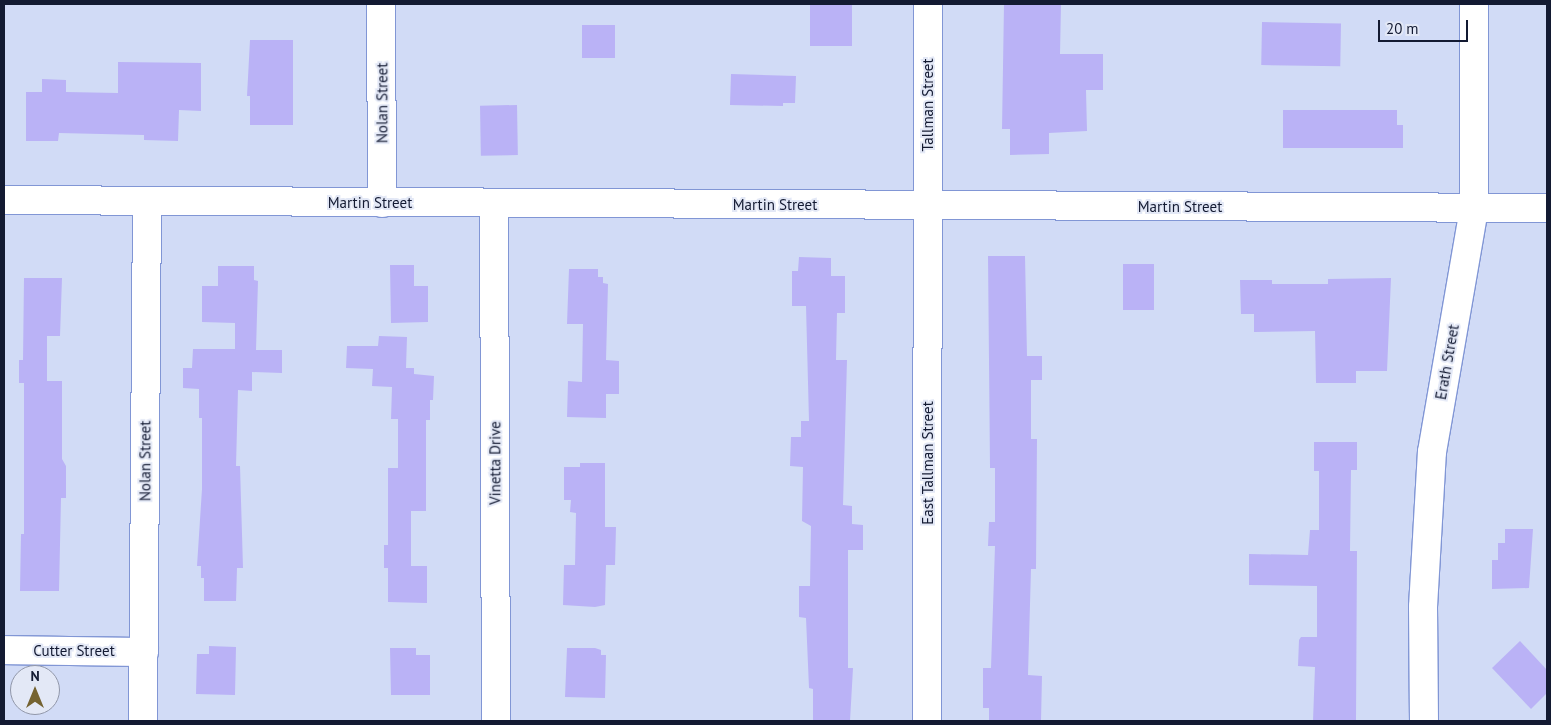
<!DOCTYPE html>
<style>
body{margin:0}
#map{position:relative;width:1551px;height:725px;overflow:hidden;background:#d1dbf6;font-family:"PT Sans",sans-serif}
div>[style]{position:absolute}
.building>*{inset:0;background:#bab2f6;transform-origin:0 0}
.roads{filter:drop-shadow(1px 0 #8196d5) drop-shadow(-1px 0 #8196d5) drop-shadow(0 1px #8196d5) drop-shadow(0 -1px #8196d5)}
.minor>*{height:28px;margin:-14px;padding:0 14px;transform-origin:14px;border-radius:14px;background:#fff}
span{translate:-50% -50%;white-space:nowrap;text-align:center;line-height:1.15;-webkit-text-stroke:4px #e3e8f6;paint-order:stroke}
.street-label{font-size:15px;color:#131a32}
.frame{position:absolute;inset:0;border:5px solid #131a32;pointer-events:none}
.north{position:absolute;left:10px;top:665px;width:50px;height:50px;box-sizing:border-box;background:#e3e8f6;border:1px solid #9096a8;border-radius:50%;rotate:0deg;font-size:14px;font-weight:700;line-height:20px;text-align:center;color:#131a32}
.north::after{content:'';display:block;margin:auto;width:18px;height:22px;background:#756331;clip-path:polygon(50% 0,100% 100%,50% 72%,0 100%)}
.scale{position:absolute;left:1378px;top:20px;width:90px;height:22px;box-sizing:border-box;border:2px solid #131a32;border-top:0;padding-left:6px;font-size:15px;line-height:18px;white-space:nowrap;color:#131a32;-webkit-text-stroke:4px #e3e8f6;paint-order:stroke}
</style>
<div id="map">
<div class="building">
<div style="left:810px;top:4px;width:42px;height:42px"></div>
<div style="clip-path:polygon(1004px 4px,1061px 4px,1060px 54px,1103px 54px,1103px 90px,1086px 90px,1087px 131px,1049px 133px,1049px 154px,1010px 155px,1010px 129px,1002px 129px)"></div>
<div style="left:1262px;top:22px;width:79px;height:43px;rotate:1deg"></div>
<div style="left:582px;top:25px;width:33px;height:33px"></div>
<div style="clip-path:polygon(250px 40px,293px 40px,293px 125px,250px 125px,250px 96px,247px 96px)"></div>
<div style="clip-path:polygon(118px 62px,201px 63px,201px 111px,179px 110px,178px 141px,144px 140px,144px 135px,59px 133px,58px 141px,26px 141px,26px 92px,42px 92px,42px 79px,66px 80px,66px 92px,118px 93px)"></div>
<div style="clip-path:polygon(731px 74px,796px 76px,795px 103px,783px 103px,783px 106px,730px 105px)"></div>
<div style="left:517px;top:105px;width:50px;height:37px;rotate:89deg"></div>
<div style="clip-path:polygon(1283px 110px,1397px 110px,1397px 125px,1403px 125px,1403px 148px,1283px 148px)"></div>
<div style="clip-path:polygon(988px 256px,1025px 256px,1027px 356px,1042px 356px,1042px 380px,1031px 380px,1031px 439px,1037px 439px,1036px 569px,1031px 569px,1028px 675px,1042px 676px,1041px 721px,989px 721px,989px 708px,983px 708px,983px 668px,991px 668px,995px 546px,988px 546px,989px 522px,995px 522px,995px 468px,990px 468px)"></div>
<div style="clip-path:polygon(799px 257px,831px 258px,831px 276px,845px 276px,845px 313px,837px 313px,836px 360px,847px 360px,843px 505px,852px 506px,852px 524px,863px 525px,863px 550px,848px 550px,848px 668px,853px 668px,850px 721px,813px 721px,813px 689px,809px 688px,806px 618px,799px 617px,799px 586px,810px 586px,811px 526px,802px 521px,803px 467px,790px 466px,791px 437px,801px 437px,801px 421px,809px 421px,806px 306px,792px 306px,792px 271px,798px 271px)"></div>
<div style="left:1123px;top:264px;width:31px;height:46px"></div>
<div style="clip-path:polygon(390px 265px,414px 265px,414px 286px,428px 286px,428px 322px,391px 323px)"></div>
<div style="clip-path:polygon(218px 266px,254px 266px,254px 280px,258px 281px,256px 350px,282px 350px,282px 373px,252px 372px,252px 391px,238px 390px,236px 466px,240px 466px,243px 568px,237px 568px,236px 601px,204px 601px,204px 578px,201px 578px,201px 566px,197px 566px,202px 489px,202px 418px,199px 418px,199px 389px,183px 388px,183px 368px,192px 368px,193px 349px,235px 349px,235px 323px,202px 322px,202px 286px,218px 286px)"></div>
<div style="clip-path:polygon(569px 269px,598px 269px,598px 277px,603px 277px,603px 283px,608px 284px,606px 360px,619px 361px,619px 394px,606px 394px,606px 418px,567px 417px,568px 381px,582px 382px,583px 324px,567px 324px)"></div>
<div style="clip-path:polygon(24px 278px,62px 278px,60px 336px,47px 336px,47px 381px,62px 381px,62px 459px,66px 466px,66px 498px,61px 498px,59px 591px,20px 591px,21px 534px,24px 534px,24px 383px,19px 383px,19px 360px,23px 360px)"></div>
<div style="clip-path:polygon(1391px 278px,1387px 371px,1356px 371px,1356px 383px,1316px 383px,1315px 331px,1254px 332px,1254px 314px,1241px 314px,1240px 280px,1272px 280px,1272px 284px,1328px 284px,1328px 279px)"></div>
<div style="clip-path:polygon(379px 336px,407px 337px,406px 368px,414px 368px,414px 374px,434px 376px,433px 400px,430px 400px,430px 420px,426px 420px,426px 511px,411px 511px,411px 566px,427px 566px,427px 603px,388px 602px,388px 568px,384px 568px,384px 545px,388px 545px,388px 468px,398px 468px,398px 419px,391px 419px,392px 387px,372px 386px,373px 369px,346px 368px,347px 346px,378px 346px)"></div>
<div style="clip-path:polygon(1314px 442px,1357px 442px,1357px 470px,1351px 470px,1350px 551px,1357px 551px,1356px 721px,1313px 721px,1315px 667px,1298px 666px,1299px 640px,1301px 637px,1317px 637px,1317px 586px,1249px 585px,1249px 554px,1308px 555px,1310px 530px,1319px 530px,1319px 471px,1314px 471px)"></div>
<div style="clip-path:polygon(580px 463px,605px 463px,605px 527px,616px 527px,615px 565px,606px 565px,605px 605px,595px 607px,563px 605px,564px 565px,575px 565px,576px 513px,570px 512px,571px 500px,564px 500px,564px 467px,580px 467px)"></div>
<div style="clip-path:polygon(1505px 529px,1533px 529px,1529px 588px,1492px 589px,1492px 560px,1498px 560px,1498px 543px,1505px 543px)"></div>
<div style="clip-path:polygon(1520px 641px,1547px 670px,1547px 693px,1531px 709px,1492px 668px)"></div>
<div style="clip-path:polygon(209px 646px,236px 647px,235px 695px,196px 694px,197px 654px,209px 654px)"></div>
<div style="clip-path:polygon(390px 648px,416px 648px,416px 655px,430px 655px,430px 695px,391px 695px)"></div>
<div style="clip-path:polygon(567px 648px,595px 648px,601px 650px,601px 655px,606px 655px,605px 698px,565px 697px)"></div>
</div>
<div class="roads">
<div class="minor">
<div style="left:381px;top:4px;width:199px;rotate:89.7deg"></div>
<div style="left:4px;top:200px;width:1543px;rotate:0.3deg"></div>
<div style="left:494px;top:204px;width:517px;rotate:89.78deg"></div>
<div style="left:4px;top:650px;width:140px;rotate:0.8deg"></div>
<div style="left:143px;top:721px;width:519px;rotate:-89.56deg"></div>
<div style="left:927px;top:721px;width:717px;rotate:-89.92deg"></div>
<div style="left:1424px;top:721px;width:114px;rotate:-90.5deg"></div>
<div style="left:1423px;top:607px;width:155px;rotate:-86.7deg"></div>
<div style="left:1432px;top:452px;width:248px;rotate:-80.2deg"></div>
<div style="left:1474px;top:208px;width:204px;rotate:-90deg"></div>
</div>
</div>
<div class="street-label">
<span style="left:382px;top:103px;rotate:-90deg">Nolan Street</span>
<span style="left:928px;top:105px;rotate:-90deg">Tallman Street</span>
<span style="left:370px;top:203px">Martin Street</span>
<span style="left:775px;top:205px">Martin Street</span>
<span style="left:1180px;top:207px">Martin Street</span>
<span style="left:1447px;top:362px;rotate:-80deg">Erath Street</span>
<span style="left:145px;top:461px;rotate:-90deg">Nolan Street</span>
<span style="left:495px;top:463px;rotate:-90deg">Vinetta Drive</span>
<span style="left:928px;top:463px;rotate:-90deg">East Tallman Street</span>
<span style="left:74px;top:651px">Cutter Street</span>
</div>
<div class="frame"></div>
<div class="north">N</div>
<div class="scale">20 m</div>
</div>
